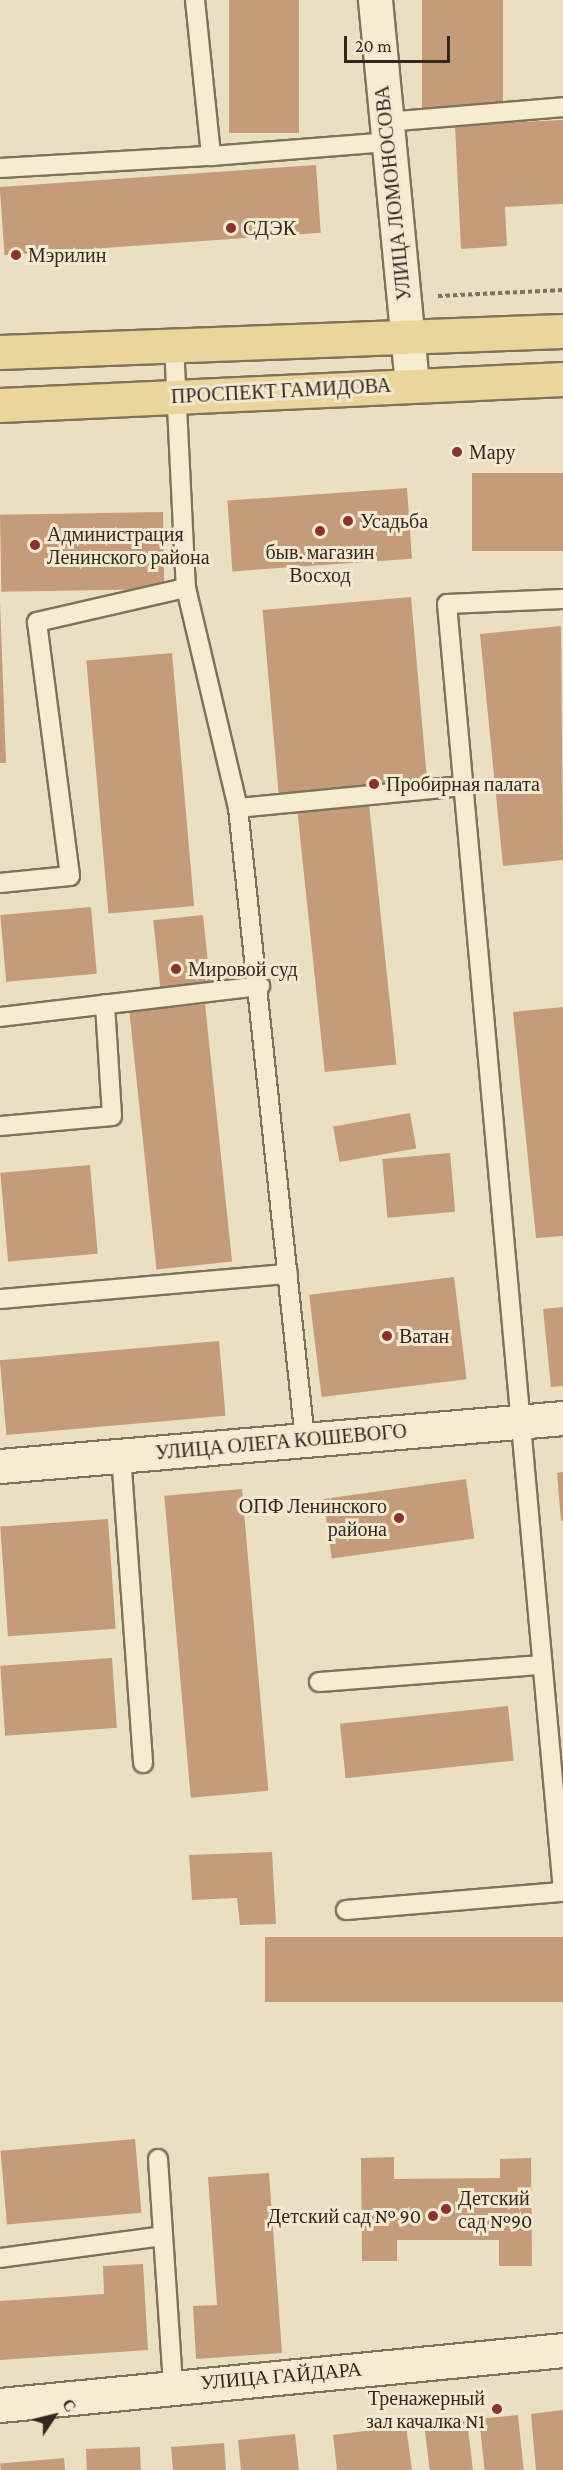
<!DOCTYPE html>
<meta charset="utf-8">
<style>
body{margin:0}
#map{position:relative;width:563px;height:2470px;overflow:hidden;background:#eadfc1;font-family:"Crimson Pro",serif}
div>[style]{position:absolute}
.building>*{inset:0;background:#c59c7a;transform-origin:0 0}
.path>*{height:4px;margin-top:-2px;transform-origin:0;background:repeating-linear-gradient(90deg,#82715a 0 4.5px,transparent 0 7.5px)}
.roads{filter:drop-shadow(2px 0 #82715a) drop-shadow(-2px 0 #82715a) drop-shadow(0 2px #82715a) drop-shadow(0 -2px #82715a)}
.service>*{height:18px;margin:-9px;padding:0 9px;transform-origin:9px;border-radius:9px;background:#f5ecd3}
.minor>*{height:33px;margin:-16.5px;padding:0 16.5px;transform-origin:16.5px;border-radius:16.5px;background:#f5ecd3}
.primary>*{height:33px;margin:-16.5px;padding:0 16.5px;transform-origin:16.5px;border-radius:16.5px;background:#ebd59b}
.dots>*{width:16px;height:16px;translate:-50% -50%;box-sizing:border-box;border:3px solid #f2e9d0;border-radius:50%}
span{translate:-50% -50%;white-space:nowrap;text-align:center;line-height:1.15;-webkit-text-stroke:6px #f2e9d0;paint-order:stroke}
.street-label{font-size:20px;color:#33281d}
.poi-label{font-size:20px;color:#33281d}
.left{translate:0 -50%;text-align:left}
.right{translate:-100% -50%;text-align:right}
.north{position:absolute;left:24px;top:2386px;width:60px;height:60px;-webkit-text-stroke:4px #f2e9d0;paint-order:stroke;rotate:55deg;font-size:16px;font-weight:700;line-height:24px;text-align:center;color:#33281d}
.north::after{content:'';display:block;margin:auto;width:21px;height:27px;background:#33281d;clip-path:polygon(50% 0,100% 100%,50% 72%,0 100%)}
.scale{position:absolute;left:344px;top:36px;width:106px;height:27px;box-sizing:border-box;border:3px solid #33281d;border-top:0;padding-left:8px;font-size:18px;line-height:21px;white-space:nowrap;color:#33281d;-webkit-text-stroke:4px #f2e9d0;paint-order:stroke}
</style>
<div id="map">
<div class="building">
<div style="left:229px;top:0;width:70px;height:133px"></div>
<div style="left:422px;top:0;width:81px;height:111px"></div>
<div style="clip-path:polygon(563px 120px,563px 204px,505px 207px,507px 246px,461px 249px,455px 125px)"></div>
<div style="left:316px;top:165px;width:68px;height:317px;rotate:86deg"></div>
<div style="left:563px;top:473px;width:78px;height:91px;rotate:90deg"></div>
<div style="left:407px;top:488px;width:71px;height:180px;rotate:86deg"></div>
<div style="left:163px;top:512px;width:77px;height:163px;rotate:89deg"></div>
<div style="left:411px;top:597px;width:186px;height:149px;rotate:85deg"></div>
<div style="clip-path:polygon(0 601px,6px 763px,0 763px)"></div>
<div style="clip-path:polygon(561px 626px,563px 860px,503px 866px,480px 634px)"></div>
<div style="left:172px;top:653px;width:254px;height:86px;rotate:85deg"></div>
<div style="left:369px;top:804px;width:262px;height:72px;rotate:84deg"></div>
<div style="left:91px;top:907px;width:67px;height:91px;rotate:85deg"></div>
<div style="left:203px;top:915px;width:68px;height:50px;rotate:84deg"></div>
<div style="left:205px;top:1004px;width:259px;height:76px;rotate:84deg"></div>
<div style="clip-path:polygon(563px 1007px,563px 1236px,536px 1238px,513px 1012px)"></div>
<div style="left:410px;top:1113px;width:36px;height:78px;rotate:80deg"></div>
<div style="left:450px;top:1153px;width:59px;height:68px;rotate:85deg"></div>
<div style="left:90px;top:1165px;width:89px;height:90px;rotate:85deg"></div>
<div style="left:454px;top:1277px;width:103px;height:146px;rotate:83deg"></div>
<div style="clip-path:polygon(563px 1307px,563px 1386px,551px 1387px,543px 1309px)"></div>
<div style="left:219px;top:1341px;width:75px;height:220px;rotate:85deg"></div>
<div style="clip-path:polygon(563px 1472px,563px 1521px,561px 1521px,557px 1473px)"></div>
<div style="left:466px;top:1479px;width:60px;height:144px;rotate:82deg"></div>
<div style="left:242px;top:1489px;width:303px;height:78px;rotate:85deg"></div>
<div style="left:108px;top:1519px;width:110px;height:108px;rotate:86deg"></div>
<div style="left:112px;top:1658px;width:70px;height:112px;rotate:86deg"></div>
<div style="left:508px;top:1706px;width:55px;height:169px;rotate:84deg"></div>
<div style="clip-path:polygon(272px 1852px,276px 1924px,240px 1925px,237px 1898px,192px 1900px,189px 1855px)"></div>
<div style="left:563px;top:1937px;width:65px;height:298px;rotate:90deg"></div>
<div style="left:135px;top:2139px;width:74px;height:135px;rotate:85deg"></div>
<div style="clip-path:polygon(394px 2157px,394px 2179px,500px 2178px,500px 2159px,531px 2158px,532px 2266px,499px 2266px,499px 2240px,397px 2240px,397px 2261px,362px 2261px,361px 2158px)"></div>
<div style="clip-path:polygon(269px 2173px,282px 2353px,196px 2359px,193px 2306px,217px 2305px,208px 2177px)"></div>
<div style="clip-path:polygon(143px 2264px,148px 2350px,0 2360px,0 2301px,104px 2294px,103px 2266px)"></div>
<div style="clip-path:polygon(563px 2410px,563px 2470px,536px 2470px,531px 2414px)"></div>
<div style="left:518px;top:2415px;width:55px;height:39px;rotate:84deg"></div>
<div style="left:467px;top:2421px;width:49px;height:43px;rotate:83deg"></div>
<div style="clip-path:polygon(406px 2426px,412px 2470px,337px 2470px,333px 2435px)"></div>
<div style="clip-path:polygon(295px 2434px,299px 2470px,241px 2470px,238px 2440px)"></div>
<div style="clip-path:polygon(224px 2443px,226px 2470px,173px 2470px,171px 2447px)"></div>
<div style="left:140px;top:2447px;width:23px;height:54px;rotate:88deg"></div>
<div style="left:64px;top:2458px;width:12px;height:64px;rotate:85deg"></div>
</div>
<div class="path">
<div style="left:438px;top:296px;width:125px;rotate:-2.7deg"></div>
</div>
<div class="roads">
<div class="service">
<div style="left:195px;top:0;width:157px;rotate:84.1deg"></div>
<div style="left:211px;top:156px;width:177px;rotate:-4.5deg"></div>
<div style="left:386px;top:122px;width:178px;rotate:-4.8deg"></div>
<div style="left:0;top:168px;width:211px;rotate:-3.3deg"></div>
<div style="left:174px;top:345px;width:243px;rotate:87.2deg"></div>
<div style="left:186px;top:588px;width:226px;rotate:76.7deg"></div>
<div style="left:238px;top:808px;width:636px;rotate:83.95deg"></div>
<div style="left:563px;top:599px;width:116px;rotate:177.5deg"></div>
<div style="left:447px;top:604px;width:1293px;rotate:84.85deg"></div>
<div style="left:238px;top:808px;width:227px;rotate:-5.6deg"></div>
<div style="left:0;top:883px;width:70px;rotate:-5.7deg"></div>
<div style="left:70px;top:876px;width:256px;rotate:-97.4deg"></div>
<div style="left:37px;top:622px;width:153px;rotate:-12.9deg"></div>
<div style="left:0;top:1017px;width:262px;rotate:-6.8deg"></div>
<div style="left:0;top:1126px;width:112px;rotate:-5.1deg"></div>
<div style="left:112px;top:1116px;width:112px;rotate:-93.6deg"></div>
<div style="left:0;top:1299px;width:289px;rotate:-5deg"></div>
<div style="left:121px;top:1455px;width:309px;rotate:85.9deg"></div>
<div style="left:319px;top:1682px;width:224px;rotate:-4.4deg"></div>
<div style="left:346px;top:1910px;width:215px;rotate:-4.8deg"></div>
<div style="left:158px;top:2159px;width:227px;rotate:86.2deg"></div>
<div style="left:0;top:2258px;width:164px;rotate:-7.7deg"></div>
</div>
<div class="minor">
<div style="left:375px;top:0;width:387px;rotate:84.5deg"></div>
<div style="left:0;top:1466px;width:565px;rotate:-4.87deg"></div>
<div style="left:0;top:2405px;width:566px;rotate:-5.58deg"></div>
</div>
<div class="primary">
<div style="left:0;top:352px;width:563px;rotate:-2.14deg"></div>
<div style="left:0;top:405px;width:564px;rotate:-2.64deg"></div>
</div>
</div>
<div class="dots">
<div style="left:231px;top:228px;background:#8c312f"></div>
<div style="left:16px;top:255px;background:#8c312f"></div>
<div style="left:457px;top:452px;background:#8c312f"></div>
<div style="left:348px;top:521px;background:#8c312f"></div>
<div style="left:320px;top:531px;background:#8c312f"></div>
<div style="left:35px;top:545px;background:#8c312f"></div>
<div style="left:374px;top:784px;background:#8c312f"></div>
<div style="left:176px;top:969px;background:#8c312f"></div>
<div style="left:387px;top:1336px;background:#8c312f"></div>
<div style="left:399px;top:1518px;background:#8c312f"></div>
<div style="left:446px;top:2209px;background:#8c312f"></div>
<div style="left:433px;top:2216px;background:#8c312f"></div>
<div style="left:497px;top:2409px;background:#8c312f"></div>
</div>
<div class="street-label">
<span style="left:393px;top:193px;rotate:-96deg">УЛИЦА ЛОМОНОСОВА</span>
<span style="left:281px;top:391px;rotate:-3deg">ПРОСПЕКТ ГАМИДОВА</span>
<span style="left:281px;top:1442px;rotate:-5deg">УЛИЦА ОЛЕГА КОШЕВОГО</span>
<span style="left:281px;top:2376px;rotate:-5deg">УЛИЦА ГАЙДАРА</span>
</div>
<div class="poi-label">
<span class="left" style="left:243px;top:228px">СДЭК</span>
<span class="left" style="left:28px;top:255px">Мэрилин</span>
<span class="left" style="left:469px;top:452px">Мару</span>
<span class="left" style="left:360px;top:521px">Усадьба</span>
<span class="left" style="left:47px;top:546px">Администрация<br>Ленинского района</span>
<span style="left:320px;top:564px">быв. магазин<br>Восход</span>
<span class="left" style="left:386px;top:784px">Пробирная палата</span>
<span class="left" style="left:188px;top:969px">Мировой суд</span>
<span class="left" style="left:399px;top:1336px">Ватан</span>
<span class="right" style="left:387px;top:1518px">ОПФ Ленинского<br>района</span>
<span class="left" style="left:458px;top:2210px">Детский<br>сад №90</span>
<span class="right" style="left:421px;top:2216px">Детский сад № 90</span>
<span class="right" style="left:485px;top:2410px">Тренажерный<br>зал качалка N1</span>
</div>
<div class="north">С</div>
<div class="scale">20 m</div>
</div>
